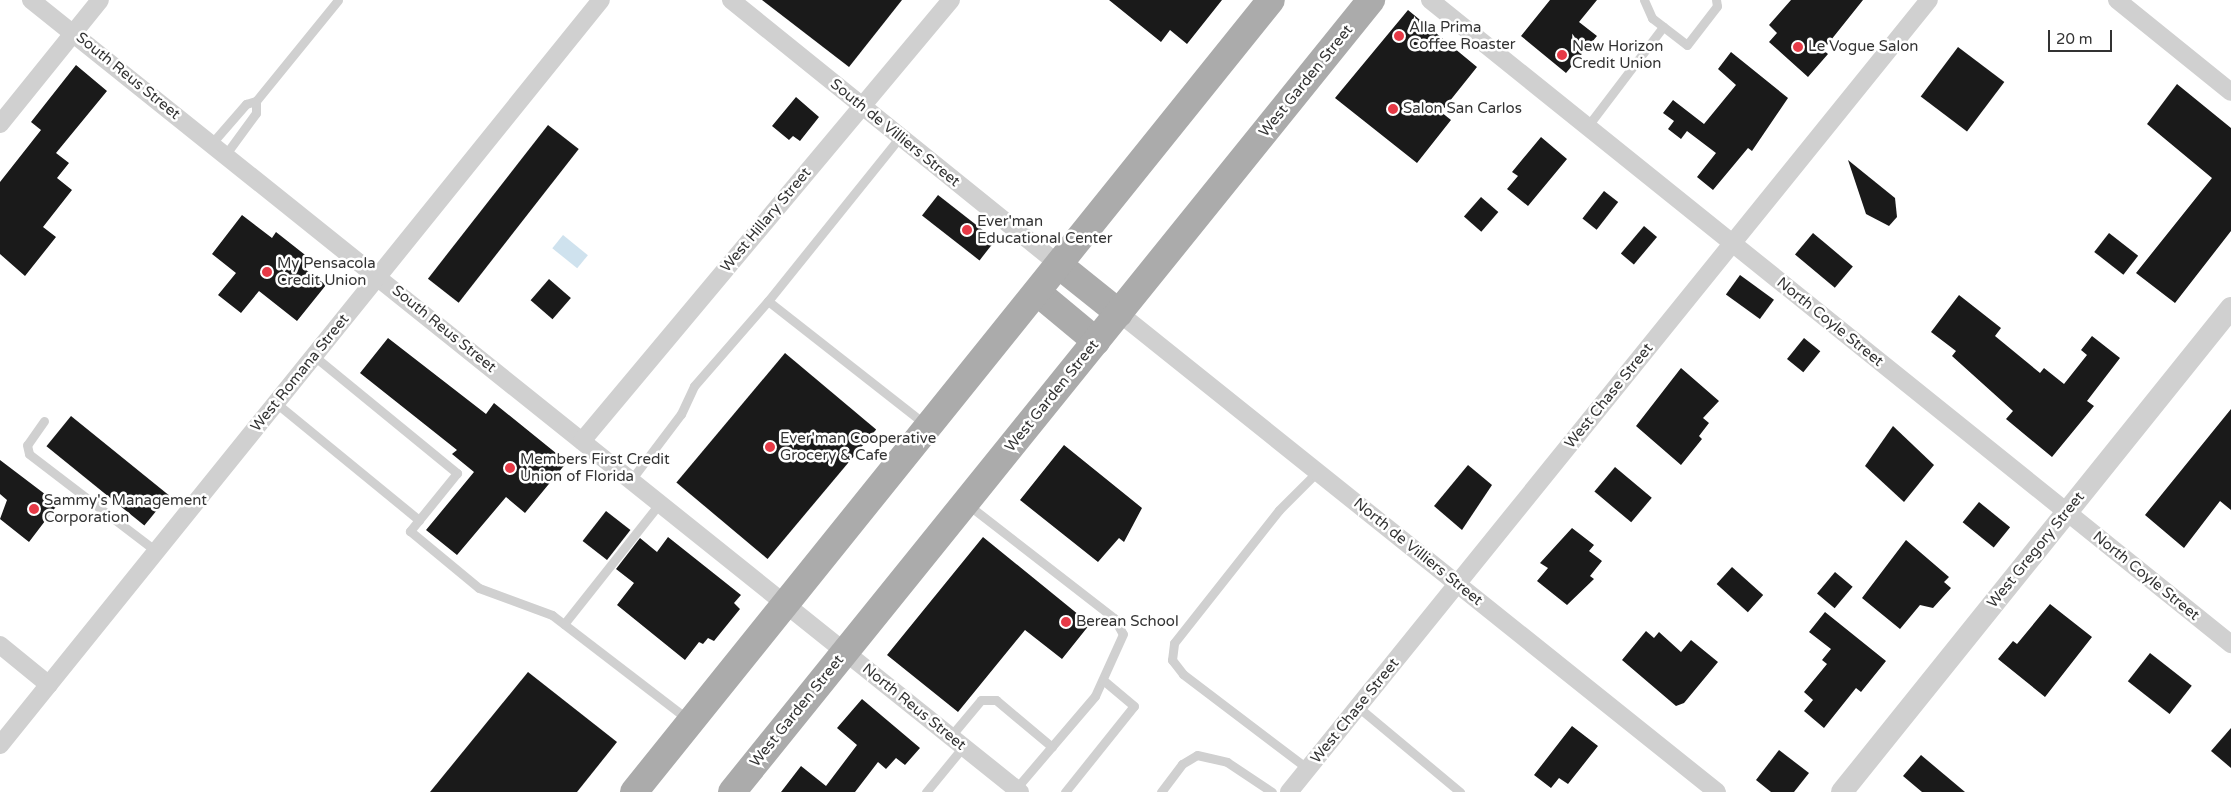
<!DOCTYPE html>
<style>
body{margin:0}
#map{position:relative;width:2231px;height:792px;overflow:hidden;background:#fff;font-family:"Varela Round",sans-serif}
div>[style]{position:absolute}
.water>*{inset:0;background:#cfe2ee;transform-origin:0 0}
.building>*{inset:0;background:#1a1a1a;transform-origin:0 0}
.service>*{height:9px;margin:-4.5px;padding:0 4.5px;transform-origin:4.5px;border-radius:4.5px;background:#d0d0d0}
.minor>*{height:18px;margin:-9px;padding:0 9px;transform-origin:9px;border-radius:9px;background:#d0d0d0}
.tertiary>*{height:22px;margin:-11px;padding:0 11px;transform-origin:11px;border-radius:11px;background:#d0d0d0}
.primary>*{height:28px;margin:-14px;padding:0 14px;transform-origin:14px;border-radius:14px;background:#ababab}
.dots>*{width:14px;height:14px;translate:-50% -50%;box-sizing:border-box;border:2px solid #fff;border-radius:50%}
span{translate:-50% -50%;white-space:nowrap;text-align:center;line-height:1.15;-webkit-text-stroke:5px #fff;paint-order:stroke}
.poi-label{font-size:15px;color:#333}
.left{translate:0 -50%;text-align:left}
.street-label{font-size:15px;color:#333}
.scale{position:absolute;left:2048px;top:30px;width:64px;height:22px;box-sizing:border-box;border:2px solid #333;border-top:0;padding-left:6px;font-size:15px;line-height:18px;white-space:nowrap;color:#333;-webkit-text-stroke:4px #fff;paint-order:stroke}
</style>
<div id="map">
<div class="water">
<div style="left:563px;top:235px;width:32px;height:17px;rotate:39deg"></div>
</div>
<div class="building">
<div style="clip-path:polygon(762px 0,902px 0,849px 67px)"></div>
<div style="clip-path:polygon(1109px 0,1222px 0,1187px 44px,1170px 30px,1161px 42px)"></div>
<div style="clip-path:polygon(1550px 0,1597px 0,1579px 22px,1597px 36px,1566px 73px,1521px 36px)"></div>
<div style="clip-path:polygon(1791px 0,1863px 0,1823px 50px,1828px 54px,1808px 77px,1769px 42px,1777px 33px,1769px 25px)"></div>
<div style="clip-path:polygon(1408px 10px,1477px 67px,1441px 112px,1451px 120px,1417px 163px,1335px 98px)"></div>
<div style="left:1958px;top:47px;width:58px;height:62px;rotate:37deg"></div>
<div style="clip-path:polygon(1731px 52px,1788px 98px,1752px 151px,1748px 148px,1713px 190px,1697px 177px,1716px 153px,1687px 131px,1681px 139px,1668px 129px,1674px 121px,1663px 113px,1673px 100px,1704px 124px,1736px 85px,1718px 69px)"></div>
<div style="clip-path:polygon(76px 65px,107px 91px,56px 153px,69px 163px,57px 178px,72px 190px,43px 227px,56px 237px,25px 276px,0 254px,0 182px,41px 130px,31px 122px)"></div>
<div style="clip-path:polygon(2177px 84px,2231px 128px,2231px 231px,2175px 303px,2136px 273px,2212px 178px,2147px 124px)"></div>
<div style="clip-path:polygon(796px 97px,819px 117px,800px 141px,793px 136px,789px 140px,772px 126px)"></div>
<div style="left:548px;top:125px;width:39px;height:195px;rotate:38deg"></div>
<div style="clip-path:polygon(1541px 137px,1567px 159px,1528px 206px,1507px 189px,1518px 176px,1512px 172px)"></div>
<div style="clip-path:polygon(1848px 160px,1895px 198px,1897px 217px,1889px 226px,1866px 214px)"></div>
<div style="left:1604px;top:191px;width:18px;height:35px;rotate:38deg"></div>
<div style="left:938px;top:195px;width:73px;height:26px;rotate:38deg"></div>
<div style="left:1481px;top:197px;width:23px;height:26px;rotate:41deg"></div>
<div style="clip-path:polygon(242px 215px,272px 238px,276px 232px,309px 258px,302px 267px,326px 285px,297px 321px,259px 291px,241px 313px,218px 295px,236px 273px,212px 254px)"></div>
<div style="left:1644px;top:226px;width:17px;height:36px;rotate:40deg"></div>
<div style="left:1813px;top:233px;width:52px;height:28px;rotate:40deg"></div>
<div style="left:2109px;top:233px;width:37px;height:24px;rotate:38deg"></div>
<div style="left:1740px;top:275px;width:42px;height:24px;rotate:36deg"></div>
<div style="left:549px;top:279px;width:29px;height:28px;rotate:41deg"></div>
<div style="clip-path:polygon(1959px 295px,2001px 328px,1995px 336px,2040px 373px,2044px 368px,2064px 384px,2087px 355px,2081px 350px,2092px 336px,2120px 358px,2087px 401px,2094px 406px,2052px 457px,2006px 419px,2013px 411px,1952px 356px,1956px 351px,1931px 332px)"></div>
<div style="clip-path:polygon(388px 338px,486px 414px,494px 403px,567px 462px,525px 513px,506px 497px,457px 555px,426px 530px,474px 472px,452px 454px,457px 450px,360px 373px)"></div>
<div style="left:1804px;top:338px;width:21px;height:27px;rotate:39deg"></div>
<div style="left:785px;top:353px;width:119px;height:169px;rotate:40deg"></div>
<div style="clip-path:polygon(1681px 368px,1719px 401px,1703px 418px,1709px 423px,1699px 436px,1702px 439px,1681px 465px,1636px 426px)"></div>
<div style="clip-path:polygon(2231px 409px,2231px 510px,2220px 501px,2184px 548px,2145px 515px)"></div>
<div style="left:71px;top:416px;width:126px;height:39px;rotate:39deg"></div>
<div style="clip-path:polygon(1893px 426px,1934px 465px,1904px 502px,1865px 466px)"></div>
<div style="clip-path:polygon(1064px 445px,1142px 508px,1124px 542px,1119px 538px,1098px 562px,1020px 500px)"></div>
<div style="clip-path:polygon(0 460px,58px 504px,29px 542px,0 519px,7px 500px,0 494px)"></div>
<div style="clip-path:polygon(1468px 465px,1492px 485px,1462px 530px,1434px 506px)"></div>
<div style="left:1615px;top:467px;width:48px;height:32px;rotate:40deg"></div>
<div style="left:1979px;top:502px;width:40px;height:26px;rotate:39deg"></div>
<div style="left:606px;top:511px;width:31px;height:38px;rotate:38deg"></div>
<div style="clip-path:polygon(1572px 528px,1594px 545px,1589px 551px,1602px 561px,1590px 576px,1594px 579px,1567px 605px,1537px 581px,1548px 568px,1540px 563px)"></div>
<div style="clip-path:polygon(668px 537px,741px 595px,734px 603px,740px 609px,714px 641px,708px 638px,703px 644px,699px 642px,685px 660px,617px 605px,634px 583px,616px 569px,640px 538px,657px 552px)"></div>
<div style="clip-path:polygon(983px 537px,1090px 624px,1062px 659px,1025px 630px,958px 712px,887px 655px)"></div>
<div style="clip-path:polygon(1906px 540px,1949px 577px,1944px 582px,1951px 588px,1933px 608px,1920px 605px,1900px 629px,1862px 598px)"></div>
<div style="left:1732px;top:567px;width:42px;height:23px;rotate:42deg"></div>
<div style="left:1835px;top:572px;width:23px;height:28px;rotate:40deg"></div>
<div style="clip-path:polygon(2050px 604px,2092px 637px,2045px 697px,1998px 659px,2013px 641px,2017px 644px)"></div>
<div style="clip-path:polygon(1825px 612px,1886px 661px,1861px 692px,1856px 688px,1824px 728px,1804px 711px,1813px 700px,1804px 692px,1827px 664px,1822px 660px,1831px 649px,1809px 632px)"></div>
<div style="clip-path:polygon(1646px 631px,1654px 638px,1659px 632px,1681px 652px,1691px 640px,1718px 662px,1684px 703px,1676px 706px,1622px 660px)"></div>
<div style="left:2150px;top:653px;width:53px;height:36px;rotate:38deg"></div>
<div style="clip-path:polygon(528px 672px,617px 742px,577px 792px,430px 792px)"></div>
<div style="clip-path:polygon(862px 699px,920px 748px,905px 765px,896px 758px,886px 769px,878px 762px,855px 792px,781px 792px,801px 766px,826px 786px,857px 745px,837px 728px)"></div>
<div style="clip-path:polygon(1572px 726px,1598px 746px,1568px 784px,1559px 778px,1551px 788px,1534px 775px)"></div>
<div style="clip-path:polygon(2231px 728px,2231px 768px,2211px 751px)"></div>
<div style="clip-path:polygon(1779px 750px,1809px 773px,1794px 792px,1771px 792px,1756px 780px)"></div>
<div style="clip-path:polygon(1921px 755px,1965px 792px,1922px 792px,1903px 776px)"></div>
</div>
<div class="service">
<div style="left:1644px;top:0;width:20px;rotate:66deg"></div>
<div style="left:1652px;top:18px;width:44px;rotate:37.6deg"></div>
<div style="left:1687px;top:45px;width:49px;rotate:-52.4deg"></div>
<div style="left:1717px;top:6px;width:6px;rotate:-99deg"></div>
<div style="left:256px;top:101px;width:130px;rotate:-50.9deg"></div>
<div style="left:1587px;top:127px;width:126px;rotate:-52.8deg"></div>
<div style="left:212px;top:143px;width:52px;rotate:-48.9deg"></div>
<div style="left:246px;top:104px;width:10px;rotate:-17deg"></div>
<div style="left:256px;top:101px;width:12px;rotate:90deg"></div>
<div style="left:256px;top:113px;width:51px;rotate:126.2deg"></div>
<div style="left:768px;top:301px;width:211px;rotate:-51.2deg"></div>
<div style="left:314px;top:356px;width:185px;rotate:39.3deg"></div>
<div style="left:457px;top:473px;width:75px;rotate:129deg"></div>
<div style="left:410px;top:531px;width:89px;rotate:39.6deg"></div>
<div style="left:479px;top:588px;width:78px;rotate:20.3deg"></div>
<div style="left:552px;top:615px;width:173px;rotate:37.5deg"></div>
<div style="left:276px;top:403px;width:185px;rotate:39.3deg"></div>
<div style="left:44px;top:421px;width:29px;rotate:125deg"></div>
<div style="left:27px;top:445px;width:9px;rotate:77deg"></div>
<div style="left:29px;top:454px;width:160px;rotate:37.4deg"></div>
<div style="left:631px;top:480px;width:83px;rotate:-52.9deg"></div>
<div style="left:681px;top:414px;width:31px;rotate:-65deg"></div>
<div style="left:694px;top:386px;width:113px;rotate:-49deg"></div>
<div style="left:768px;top:301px;width:201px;rotate:38.1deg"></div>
<div style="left:967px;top:504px;width:186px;rotate:37.8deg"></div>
<div style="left:1114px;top:618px;width:18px;rotate:61deg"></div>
<div style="left:1123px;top:634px;width:68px;rotate:114.3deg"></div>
<div style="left:1095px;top:696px;width:125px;rotate:130.5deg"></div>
<div style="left:564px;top:624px;width:154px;rotate:-51.6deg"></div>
<div style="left:1358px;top:707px;width:133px;rotate:39.8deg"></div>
<div style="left:950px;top:737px;width:48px;rotate:-50deg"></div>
<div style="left:981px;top:700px;width:15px"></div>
<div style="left:996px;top:700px;width:73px;rotate:40deg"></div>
<div style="left:1308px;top:769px;width:157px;rotate:-142.8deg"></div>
<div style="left:1183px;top:674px;width:18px;rotate:-128deg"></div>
<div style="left:1172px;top:660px;width:17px;rotate:-83deg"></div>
<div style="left:1174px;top:643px;width:169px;rotate:-51.7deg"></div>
<div style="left:1279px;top:510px;width:54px;rotate:-45deg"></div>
<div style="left:926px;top:792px;width:58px;rotate:-50.6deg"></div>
<div style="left:1065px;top:792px;width:110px;rotate:-51.3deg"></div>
<div style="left:1134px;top:706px;width:40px;rotate:-140deg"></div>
<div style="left:1161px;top:792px;width:35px;rotate:-53deg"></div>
<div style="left:1182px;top:764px;width:17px;rotate:-31deg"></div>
<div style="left:1197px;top:755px;width:31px;rotate:13deg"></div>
<div style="left:1227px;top:762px;width:54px;rotate:33.7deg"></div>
</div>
<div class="minor">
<div style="left:31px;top:0;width:1267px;rotate:38.69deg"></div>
<div style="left:731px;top:0;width:422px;rotate:38.9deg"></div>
<div style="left:1430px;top:0;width:1028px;rotate:38.8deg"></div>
<div style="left:2117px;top:0;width:146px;rotate:38.9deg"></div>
<div style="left:0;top:124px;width:159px;rotate:-51.1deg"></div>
<div style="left:1119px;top:313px;width:766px;rotate:38.69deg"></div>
<div style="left:582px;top:441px;width:575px;rotate:-50.08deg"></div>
<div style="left:0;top:645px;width:63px;rotate:39.2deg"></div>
<div style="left:0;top:745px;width:957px;rotate:-51.11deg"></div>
<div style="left:1289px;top:792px;width:1018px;rotate:-51.06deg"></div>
</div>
<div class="tertiary">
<div style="left:1842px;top:792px;width:621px;rotate:-51.21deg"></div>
</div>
<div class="primary">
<div style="left:1059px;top:265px;width:77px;rotate:38.7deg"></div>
<div style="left:1037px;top:292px;width:77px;rotate:39.7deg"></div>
<div style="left:634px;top:792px;width:1016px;rotate:-51.19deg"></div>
<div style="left:732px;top:792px;width:1018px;rotate:-51.1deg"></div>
</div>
<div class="dots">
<div style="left:1399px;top:36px;background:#e63946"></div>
<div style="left:1798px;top:47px;background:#e63946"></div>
<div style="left:1562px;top:55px;background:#e63946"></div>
<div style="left:1393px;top:109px;background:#e63946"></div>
<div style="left:967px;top:230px;background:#e63946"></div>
<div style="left:267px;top:272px;background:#e63946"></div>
<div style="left:770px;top:447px;background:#e63946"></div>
<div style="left:510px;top:468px;background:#e63946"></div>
<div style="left:34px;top:509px;background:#e63946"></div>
<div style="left:1066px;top:622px;background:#e63946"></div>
</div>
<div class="poi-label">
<span class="left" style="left:1409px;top:36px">Alla Prima<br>Coffee Roaster</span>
<span class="left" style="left:1572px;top:55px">New Horizon<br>Credit Union</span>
<span class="left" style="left:1808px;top:47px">Le Vogue Salon</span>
<span class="left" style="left:1403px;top:109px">Salon San Carlos</span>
<span class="left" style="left:977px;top:230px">Ever'man<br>Educational Center</span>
<span class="left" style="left:277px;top:272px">My Pensacola<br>Credit Union</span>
<span class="left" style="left:780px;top:447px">Ever'man Cooperative<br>Grocery &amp; Cafe</span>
<span class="left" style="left:520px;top:468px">Members First Credit<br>Union of Florida</span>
<span class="left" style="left:44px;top:509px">Sammy's Management<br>Corporation</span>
<span class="left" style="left:1076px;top:622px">Berean School</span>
</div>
<div class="street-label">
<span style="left:128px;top:76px;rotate:39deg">South Reus Street</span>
<span style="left:1306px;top:81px;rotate:-51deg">West Garden Street</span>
<span style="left:895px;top:133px;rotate:39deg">South de Villiers Street</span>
<span style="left:766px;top:220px;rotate:-50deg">West Hillary Street</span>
<span style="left:1830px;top:322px;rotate:39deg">North Coyle Street</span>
<span style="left:444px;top:329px;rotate:39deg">South Reus Street</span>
<span style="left:300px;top:373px;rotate:-51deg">West Romana Street</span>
<span style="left:1052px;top:396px;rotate:-51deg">West Garden Street</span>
<span style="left:1609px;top:396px;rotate:-51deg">West Chase Street</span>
<span style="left:2036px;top:550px;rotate:-51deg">West Gregory Street</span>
<span style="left:1418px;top:552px;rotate:39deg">North de Villiers Street</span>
<span style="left:2146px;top:576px;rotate:39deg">North Coyle Street</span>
<span style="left:914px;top:707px;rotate:39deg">North Reus Street</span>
<span style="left:797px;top:711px;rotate:-51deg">West Garden Street</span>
<span style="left:1355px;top:711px;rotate:-51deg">West Chase Street</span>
</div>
<div class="scale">20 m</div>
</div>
